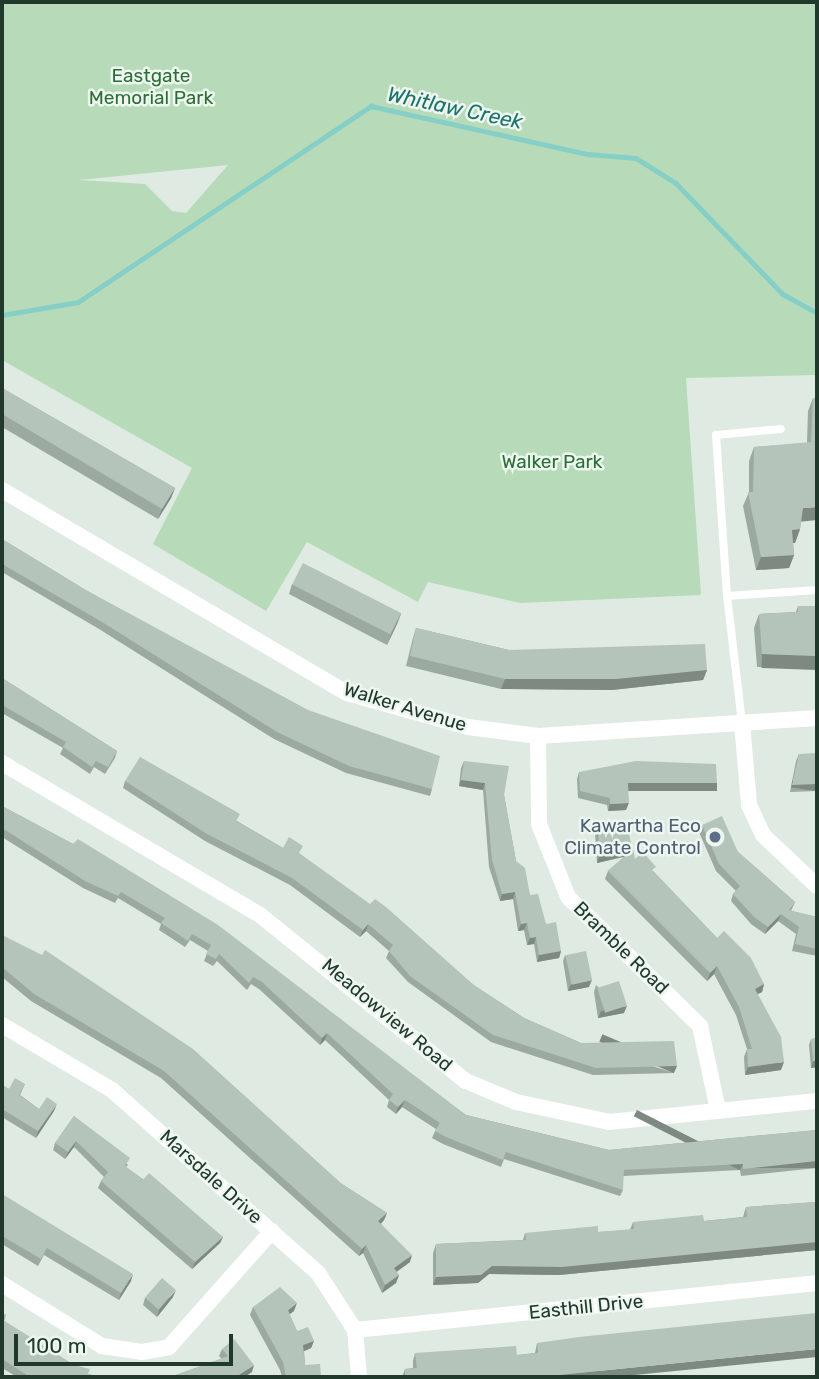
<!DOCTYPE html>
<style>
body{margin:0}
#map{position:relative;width:819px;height:1379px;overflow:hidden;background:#deeae2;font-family:Rubik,sans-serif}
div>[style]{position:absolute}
.green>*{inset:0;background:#b7dbb8}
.stream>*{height:4.5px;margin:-2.25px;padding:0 2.25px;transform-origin:2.25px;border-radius:2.25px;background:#86cfc7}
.lane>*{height:8px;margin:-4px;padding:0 4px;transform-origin:4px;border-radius:4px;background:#fff}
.street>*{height:16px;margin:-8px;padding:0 8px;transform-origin:8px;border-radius:8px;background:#fff}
.wall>*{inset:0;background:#9ba9a0}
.shaded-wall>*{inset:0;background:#7e8982;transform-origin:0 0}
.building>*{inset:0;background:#b4c4ba;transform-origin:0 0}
.dots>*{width:19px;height:19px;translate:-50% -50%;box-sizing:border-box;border:4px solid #eef6f0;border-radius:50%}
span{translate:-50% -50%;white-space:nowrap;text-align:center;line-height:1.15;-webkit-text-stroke:5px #eef6f0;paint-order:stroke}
.park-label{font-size:19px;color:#2b6f34}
.street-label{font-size:19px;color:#20392c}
.service-label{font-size:19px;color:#4e5e75}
.right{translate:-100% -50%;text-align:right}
.water-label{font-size:21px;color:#1c736b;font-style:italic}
.frame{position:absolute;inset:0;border:4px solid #20392c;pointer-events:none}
.scale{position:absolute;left:14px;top:1334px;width:219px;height:32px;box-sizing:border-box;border:4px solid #20392c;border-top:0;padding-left:9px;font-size:21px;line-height:24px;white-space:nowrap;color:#20392c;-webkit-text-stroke:5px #eef6f0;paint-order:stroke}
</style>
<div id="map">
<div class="green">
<div style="clip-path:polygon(evenodd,2px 2px,817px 2px,817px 375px,686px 378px,701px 595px,520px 603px,428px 582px,418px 602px,307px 542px,266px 611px,153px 544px,192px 468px,2px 360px,2px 2px,228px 165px,186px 213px,172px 211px,145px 184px,79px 180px,228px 165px)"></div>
</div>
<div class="stream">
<div style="left:2px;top:315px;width:77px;rotate:-9.7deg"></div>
<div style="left:78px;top:302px;width:353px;rotate:-33.8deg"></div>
<div style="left:371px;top:106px;width:222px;rotate:12.5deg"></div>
<div style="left:588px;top:154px;width:48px;rotate:4.8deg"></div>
<div style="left:636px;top:158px;width:47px;rotate:32deg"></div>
<div style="left:676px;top:183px;width:154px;rotate:46.1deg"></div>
<div style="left:783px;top:294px;width:39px;rotate:29deg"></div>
</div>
<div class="lane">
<div style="left:727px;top:596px;width:161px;rotate:-93.9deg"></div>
<div style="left:716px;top:435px;width:65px;rotate:-5.3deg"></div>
<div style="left:742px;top:723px;width:128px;rotate:-96.7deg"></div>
<div style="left:727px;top:596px;width:90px;rotate:-3.8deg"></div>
</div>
<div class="street">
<div style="left:2px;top:490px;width:400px;rotate:30.5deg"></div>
<div style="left:347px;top:693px;width:126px;rotate:15.7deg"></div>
<div style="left:468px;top:727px;width:71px;rotate:7.3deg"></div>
<div style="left:538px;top:736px;width:280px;rotate:-3.7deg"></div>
<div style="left:742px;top:723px;width:82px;rotate:85.1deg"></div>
<div style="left:749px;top:805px;width:33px;rotate:65deg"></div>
<div style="left:763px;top:835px;width:74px;rotate:43.4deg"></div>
<div style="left:538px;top:736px;width:88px;rotate:89.3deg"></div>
<div style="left:539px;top:824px;width:79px;rotate:68.3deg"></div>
<div style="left:568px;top:897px;width:185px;rotate:44.3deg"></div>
<div style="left:700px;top:1026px;width:86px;rotate:77.9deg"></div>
<div style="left:2px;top:763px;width:299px;rotate:30.5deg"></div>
<div style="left:260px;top:915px;width:265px;rotate:38.9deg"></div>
<div style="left:466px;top:1081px;width:54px;rotate:22.8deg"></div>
<div style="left:516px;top:1102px;width:95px;rotate:12.1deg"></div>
<div style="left:609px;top:1122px;width:209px;rotate:-5.8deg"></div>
<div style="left:2px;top:1025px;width:128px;rotate:30.6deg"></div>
<div style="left:112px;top:1090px;width:276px;rotate:41.6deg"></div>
<div style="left:318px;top:1273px;width:68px;rotate:57deg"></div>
<div style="left:355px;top:1330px;width:47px;rotate:85.1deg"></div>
<div style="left:2px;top:1284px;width:118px;rotate:31.8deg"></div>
<div style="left:102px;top:1346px;width:40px;rotate:8.5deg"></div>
<div style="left:142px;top:1352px;width:27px;rotate:-10deg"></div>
<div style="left:169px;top:1347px;width:155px;rotate:-48.4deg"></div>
<div style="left:355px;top:1330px;width:464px;rotate:-5.8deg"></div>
</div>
<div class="wall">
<div style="clip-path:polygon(2px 388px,175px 488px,171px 498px,158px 519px,2px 427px)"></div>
<div style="clip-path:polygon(813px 398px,817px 398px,800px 529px,795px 543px,793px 543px,794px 555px,789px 568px,756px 570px,743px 506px,749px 492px,749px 461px,754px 447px,807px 443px,808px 411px)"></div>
<div style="clip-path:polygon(2px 539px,84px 589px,432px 789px,430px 796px,346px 773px,274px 739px,99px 629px,2px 572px)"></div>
<div style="clip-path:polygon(292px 584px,401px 614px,397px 624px,387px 645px,289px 594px)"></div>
<div style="clip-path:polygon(798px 606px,817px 606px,817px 669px,757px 667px,754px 628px,759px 614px,796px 612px)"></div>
<div style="clip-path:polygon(416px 628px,509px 650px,707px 670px,703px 680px,612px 690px,501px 689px,406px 666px,413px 638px)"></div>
<div style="clip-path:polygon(2px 678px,117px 751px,115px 758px,105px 774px,94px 767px,90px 774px,60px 754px,63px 748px,2px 713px)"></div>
<div style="clip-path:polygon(799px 754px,816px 791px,790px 792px,796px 761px)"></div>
<div style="clip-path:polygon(464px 761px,504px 795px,516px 861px,530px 895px,561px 951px,559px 958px,537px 962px,534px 944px,527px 945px,524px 930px,518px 931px,513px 899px,500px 901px,489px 867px,483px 790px,459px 786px,461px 768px)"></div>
<div style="clip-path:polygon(579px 772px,717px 783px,714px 790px,628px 790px,626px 810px,608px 811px,607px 805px,578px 798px,577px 779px)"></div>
<div style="clip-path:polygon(125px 781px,237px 821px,283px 848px,300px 854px,475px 986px,524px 1018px,581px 1043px,674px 1073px,593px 1075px,491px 1042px,408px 982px,386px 958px,389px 951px,366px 931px,360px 937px,290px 885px,205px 841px,123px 788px)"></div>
<div style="clip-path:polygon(2px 806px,73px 844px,466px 1115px,609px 1150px,817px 1130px,817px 1168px,741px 1176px,740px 1170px,623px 1176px,623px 1190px,620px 1196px,504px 1159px,501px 1167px,443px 1144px,432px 1138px,436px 1129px,402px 1107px,396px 1114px,387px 1107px,389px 1100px,325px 1040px,320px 1045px,259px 989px,251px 984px,247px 990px,217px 961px,213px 966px,204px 961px,208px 951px,190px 940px,185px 947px,159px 930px,161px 924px,118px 898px,115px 903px,83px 888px,2px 837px)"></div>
<div style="clip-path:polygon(598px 825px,617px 832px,635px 859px,654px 872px,717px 938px,764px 984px,762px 992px,757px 994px,781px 1070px,745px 1075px,744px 1057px,747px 1049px,736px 1015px,714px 974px,707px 981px,605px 879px,608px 871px,624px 857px,597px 863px,595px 832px)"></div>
<div style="clip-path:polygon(702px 825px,738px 852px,795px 902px,791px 911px,817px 917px,817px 956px,792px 951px,796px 934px,778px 921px,765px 934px,751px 924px,731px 901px,733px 894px,736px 891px,716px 871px,699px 832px)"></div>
<div style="clip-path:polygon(2px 935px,342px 1184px,387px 1213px,384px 1220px,381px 1224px,410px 1262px,396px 1272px,399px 1275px,396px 1283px,382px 1293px,363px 1253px,359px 1256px,161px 1078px,31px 1001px,2px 977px)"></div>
<div style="clip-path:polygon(565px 955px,589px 987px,568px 991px,563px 961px)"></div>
<div style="clip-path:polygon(596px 985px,624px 1013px,598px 1018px,594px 992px)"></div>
<div style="clip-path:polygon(817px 1038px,817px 1067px,811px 1068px,809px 1045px,811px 1039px)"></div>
<div style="clip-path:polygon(25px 1084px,20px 1095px,39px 1109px,54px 1111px,36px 1138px,2px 1117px,2px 1085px,9px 1089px)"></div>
<div style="clip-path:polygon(74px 1116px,128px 1165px,126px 1167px,223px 1237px,220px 1243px,192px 1269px,98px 1188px,101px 1181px,104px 1177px,74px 1147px,65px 1159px,53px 1150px,55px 1143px)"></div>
<div style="clip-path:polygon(2px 1194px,131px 1281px,119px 1300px,44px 1255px,38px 1266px,2px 1244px)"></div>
<div style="clip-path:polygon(817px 1202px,817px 1250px,559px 1275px,489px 1274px,478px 1283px,433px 1285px,433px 1253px,436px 1244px,523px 1240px,525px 1233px,598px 1232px,630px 1230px,633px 1222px,704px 1221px,743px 1217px,746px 1207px)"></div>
<div style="clip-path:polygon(173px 1297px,157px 1317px,143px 1305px,145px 1298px)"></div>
<div style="clip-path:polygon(253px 1307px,294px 1311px,289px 1314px,297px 1331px,314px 1341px,311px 1348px,304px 1351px,305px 1365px,321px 1377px,282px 1377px,280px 1370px,250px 1315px)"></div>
<div style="clip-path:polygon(2px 1313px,6px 1315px,4px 1321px,88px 1374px,100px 1377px,17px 1377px,2px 1368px)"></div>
<div style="clip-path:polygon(537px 1343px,614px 1377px,402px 1377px,405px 1369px,413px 1368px,413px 1361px,415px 1353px,517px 1355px,535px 1353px)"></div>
<div style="clip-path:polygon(222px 1349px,252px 1372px,244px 1377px,170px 1377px,222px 1359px,219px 1356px)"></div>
</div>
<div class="shaded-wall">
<div style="clip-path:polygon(175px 488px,171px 498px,158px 519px,162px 509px)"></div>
<div style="clip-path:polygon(817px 507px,817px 520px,798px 522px,803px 508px)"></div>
<div style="clip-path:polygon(800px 529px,795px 543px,787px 543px,792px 530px)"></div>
<div style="clip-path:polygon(794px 555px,789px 568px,756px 570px,761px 557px)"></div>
<div style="clip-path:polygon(401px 614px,397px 624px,387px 645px,391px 635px)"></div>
<div style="left:762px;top:654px;width:55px;height:14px;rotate:2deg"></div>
<div style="clip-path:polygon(707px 670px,703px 680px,612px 690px,501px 689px,505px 679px)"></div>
<div style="clip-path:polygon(461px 780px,485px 783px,483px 790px,459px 786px)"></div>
<div style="left:628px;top:783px;width:89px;height:8px"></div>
<div style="left:817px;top:784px;width:7px;height:25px;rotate:98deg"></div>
<div style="clip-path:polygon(629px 803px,626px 810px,608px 811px,610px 804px)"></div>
<div style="clip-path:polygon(632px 848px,630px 855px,597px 863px,599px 856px)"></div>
<div style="clip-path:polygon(515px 892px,513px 899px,500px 901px,502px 894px)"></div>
<div style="clip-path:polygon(781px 914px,778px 921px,765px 934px,768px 927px)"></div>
<div style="clip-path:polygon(527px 923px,524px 930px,518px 931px,521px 924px)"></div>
<div style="clip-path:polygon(368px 924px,366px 931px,360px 937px,363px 930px)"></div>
<div style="clip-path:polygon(536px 937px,534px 944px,527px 945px,530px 938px)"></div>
<div style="clip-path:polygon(561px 951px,559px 958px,537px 962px,539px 955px)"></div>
<div style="clip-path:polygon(717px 966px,714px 974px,707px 981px,710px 973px)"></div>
<div style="clip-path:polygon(592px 980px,589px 987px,568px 991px,571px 984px)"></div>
<div style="clip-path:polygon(764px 984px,762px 992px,752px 997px,755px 989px)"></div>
<div style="clip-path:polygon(627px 1006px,624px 1013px,598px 1018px,601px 1011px)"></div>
<div style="clip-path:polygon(327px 1033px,325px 1040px,320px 1045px,322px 1038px)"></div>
<div style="clip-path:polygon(813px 1061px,817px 1061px,817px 1067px,811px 1068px)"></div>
<div style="clip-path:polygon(784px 1062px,781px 1070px,745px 1075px,748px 1067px)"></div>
<div style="left:677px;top:1066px;width:8px;height:81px;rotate:113deg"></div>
<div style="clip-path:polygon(405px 1100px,402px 1107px,396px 1114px,398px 1107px)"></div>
<div style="clip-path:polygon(57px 1104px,54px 1111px,36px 1138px,38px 1131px)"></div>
<div style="clip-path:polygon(76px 1141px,74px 1147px,65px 1159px,68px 1152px)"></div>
<div style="left:817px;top:1161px;width:7px;height:74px;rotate:90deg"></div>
<div style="left:743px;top:1164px;width:7px;height:119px;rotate:117deg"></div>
<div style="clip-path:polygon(387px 1213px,384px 1220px,375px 1229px,378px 1221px)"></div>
<div style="clip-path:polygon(223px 1237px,220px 1243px,192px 1269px,195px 1262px)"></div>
<div style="clip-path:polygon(817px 1242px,817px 1250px,559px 1275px,489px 1274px,478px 1283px,433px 1285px,436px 1277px,492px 1266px)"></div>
<div style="clip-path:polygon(366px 1245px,363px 1253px,359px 1256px,362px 1249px)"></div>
<div style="clip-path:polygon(412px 1255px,410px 1262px,391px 1276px,394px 1268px)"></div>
<div style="clip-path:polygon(133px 1274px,131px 1281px,119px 1300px,121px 1293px)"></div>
<div style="clip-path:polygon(399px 1275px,396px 1283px,382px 1293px,385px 1285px)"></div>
<div style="clip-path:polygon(176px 1290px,173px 1297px,157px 1317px,159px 1310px)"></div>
<div style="clip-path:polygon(297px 1303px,294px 1311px,285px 1318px,288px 1310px)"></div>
<div style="clip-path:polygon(314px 1341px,311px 1348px,300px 1353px,303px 1345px)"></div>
<div style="clip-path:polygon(817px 1349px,817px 1357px,614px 1377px,539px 1377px)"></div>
<div style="clip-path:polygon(254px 1365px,252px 1372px,244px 1377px,236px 1377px)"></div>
</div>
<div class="building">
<div style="clip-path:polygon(2px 388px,175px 488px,162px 509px,2px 414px)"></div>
<div style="clip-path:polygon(813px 398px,817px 398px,817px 507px,803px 508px,800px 529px,792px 530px,794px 555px,761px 557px,748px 492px,753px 492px,754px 447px,811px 442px)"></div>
<div style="clip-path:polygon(2px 539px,84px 589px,308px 710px,440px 756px,432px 789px,349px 766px,277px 732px,102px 622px,2px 564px)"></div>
<div style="left:303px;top:563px;width:110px;height:24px;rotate:27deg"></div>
<div style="clip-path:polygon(798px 606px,817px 606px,817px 656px,762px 654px,759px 614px,798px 612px)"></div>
<div style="clip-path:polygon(416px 628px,509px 650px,705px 644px,707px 670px,616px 679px,505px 679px,410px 656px)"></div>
<div style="clip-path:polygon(2px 678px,117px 751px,108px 767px,96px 761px,92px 767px,63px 747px,66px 742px,2px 705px)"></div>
<div style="clip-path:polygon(817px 753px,817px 784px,792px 785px,799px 754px)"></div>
<div style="clip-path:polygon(140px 757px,240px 814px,236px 821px,283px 848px,289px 837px,303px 846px,299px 853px,370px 904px,375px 899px,386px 907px,475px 986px,524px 1018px,581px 1043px,674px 1041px,677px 1066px,596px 1068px,493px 1035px,410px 976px,389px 951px,393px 945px,368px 924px,363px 930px,292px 878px,207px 834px,125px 781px)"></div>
<div style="clip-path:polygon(464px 761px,509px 766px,504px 795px,516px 861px,525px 868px,530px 895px,538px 894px,546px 924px,556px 922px,561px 951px,539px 955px,536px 937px,530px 938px,527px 923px,521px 924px,515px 892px,502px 894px,492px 860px,485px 783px,461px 780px)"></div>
<div style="clip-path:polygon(636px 761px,716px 764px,717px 783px,628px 783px,629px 803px,610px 804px,610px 798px,580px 791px,579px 772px)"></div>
<div style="clip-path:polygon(2px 806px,73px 844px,78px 839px,218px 925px,466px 1115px,609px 1150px,817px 1130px,817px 1161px,743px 1169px,743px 1164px,624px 1170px,623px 1190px,506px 1152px,503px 1160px,446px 1137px,435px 1131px,440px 1123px,405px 1100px,398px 1107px,389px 1100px,393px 1094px,327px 1033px,322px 1038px,262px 982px,253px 977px,249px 983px,219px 954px,216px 959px,206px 954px,211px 945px,192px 934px,188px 941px,161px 923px,165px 918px,121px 892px,118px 896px,85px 881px,2px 828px)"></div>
<div style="clip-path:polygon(722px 816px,738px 852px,795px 902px,789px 910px,817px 917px,817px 949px,795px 944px,799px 927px,781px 914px,768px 927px,754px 917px,733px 894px,740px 886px,719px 864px,702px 825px)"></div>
<div style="clip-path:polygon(614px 821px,617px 832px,628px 829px,632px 848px,599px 856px,598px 825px)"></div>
<div style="clip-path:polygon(633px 849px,635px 859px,643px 852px,656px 867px,652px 870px,717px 938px,724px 931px,751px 958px,764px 984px,755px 989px,781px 1037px,784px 1062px,748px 1067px,747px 1049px,752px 1049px,739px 1007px,717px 966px,710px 973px,608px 871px)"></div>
<div style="clip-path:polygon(2px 935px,42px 955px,45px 950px,193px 1049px,342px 1184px,387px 1213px,378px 1221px,412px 1255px,394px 1268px,399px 1275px,385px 1285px,366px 1245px,362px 1249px,164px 1071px,34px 994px,2px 967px)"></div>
<div style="left:586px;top:951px;width:30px;height:21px;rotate:78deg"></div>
<div style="left:619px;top:981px;width:26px;height:23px;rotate:72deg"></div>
<div style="clip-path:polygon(817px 1038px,817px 1061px,813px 1061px,811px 1039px)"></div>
<div style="clip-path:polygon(15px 1078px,25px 1084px,19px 1095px,39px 1109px,47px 1097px,57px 1104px,38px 1131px,2px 1109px,2px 1085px,9px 1089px)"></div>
<div style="clip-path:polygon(74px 1116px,130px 1158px,125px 1166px,143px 1180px,149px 1173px,223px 1237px,195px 1262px,101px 1181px,108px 1172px,76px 1141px,68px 1152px,55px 1143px)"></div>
<div style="clip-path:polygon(2px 1194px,133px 1274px,121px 1293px,47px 1248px,41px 1259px,2px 1236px)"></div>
<div style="clip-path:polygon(817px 1202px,817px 1242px,562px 1267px,492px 1266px,481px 1275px,436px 1277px,436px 1244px,526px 1240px,525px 1233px,598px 1226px,598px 1232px,634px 1229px,633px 1222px,703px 1215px,704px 1221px,747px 1217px,746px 1207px)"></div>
<div style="left:162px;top:1278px;width:18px;height:26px;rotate:41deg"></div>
<div style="clip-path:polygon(280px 1287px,297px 1303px,288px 1310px,297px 1331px,308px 1327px,314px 1341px,303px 1345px,305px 1365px,320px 1364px,321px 1377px,286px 1377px,283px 1362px,253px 1307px)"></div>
<div style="clip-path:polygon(2px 1313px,6px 1315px,3px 1320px,74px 1365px,90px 1369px,88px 1374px,100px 1377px,30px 1377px,2px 1359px)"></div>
<div style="clip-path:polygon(817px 1313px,817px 1349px,539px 1377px,405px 1377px,405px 1369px,417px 1368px,415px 1353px,516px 1346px,517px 1355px,538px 1353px,537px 1343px,579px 1337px)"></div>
<div style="clip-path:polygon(234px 1339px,254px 1365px,236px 1377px,170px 1377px,228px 1356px,222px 1349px)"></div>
</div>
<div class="dots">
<div style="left:715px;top:837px;background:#5c6f8a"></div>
</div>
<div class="park-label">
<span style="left:151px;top:87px">Eastgate<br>Memorial Park</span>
<span style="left:552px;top:462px">Walker Park</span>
</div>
<div class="street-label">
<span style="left:405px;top:707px;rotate:17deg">Walker Avenue</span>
<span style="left:621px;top:948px;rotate:44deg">Bramble Road</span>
<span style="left:387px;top:1015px;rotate:40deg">Meadowview Road</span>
<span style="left:211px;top:1177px;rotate:42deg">Marsdale Drive</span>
<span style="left:586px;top:1307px;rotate:-6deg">Easthill Drive</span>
</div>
<div class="service-label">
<span class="right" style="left:701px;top:837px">Kawartha Eco<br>Climate Control</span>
</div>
<div class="water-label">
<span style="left:455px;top:108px;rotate:12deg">Whitlaw Creek</span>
</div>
<div class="frame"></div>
<div class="scale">100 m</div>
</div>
